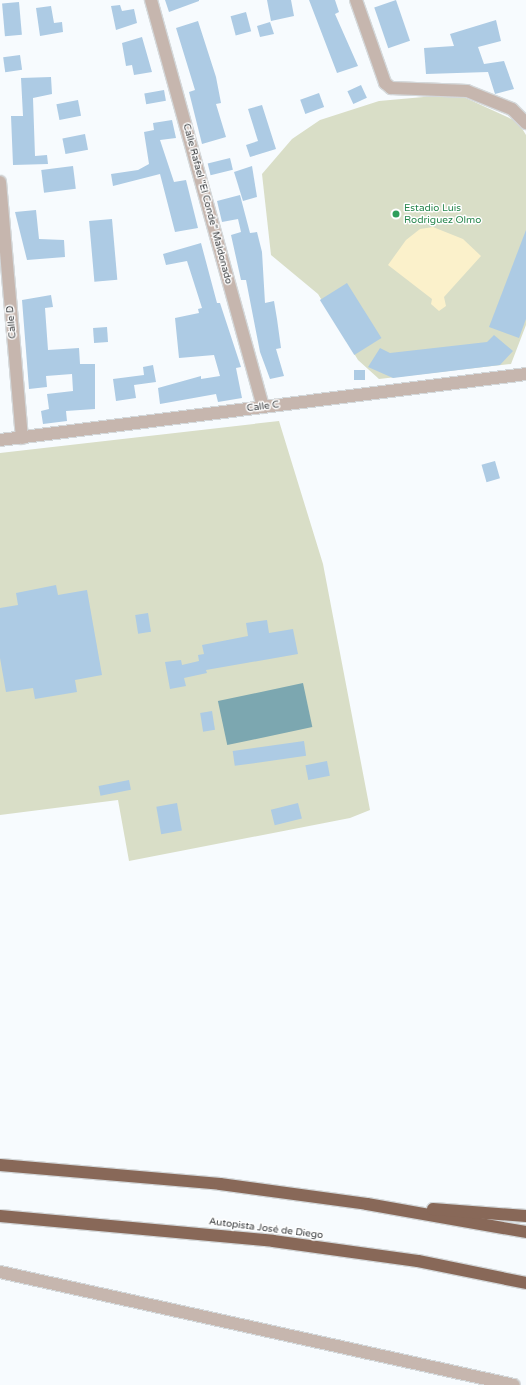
<!DOCTYPE html>
<meta charset="utf-8">
<style>
body{margin:0}
#map{position:relative;width:526px;height:1385px;overflow:hidden;background:#f7fbfe;font-family:"Varela Round",sans-serif}
div>[style]{position:absolute}
.green>*{inset:0;background:#d9dec7}
.sand>*{inset:0;background:#fbf1cb}
.water>*{inset:0;background:#7ca7b0;transform-origin:0 0}
.building>*{inset:0;background:#adcbe4;transform-origin:0 0}
.roads{filter:drop-shadow(1px 0 #d4d8da) drop-shadow(-1px 0 #d4d8da) drop-shadow(0 1px #d4d8da) drop-shadow(0 -1px #d4d8da)}
.minor>*{height:12px;margin:-6px;padding:0 6px;transform-origin:6px;border-radius:6px;background:#c6b6ae}
.highway>*{height:12px;margin:-6px;padding:0 6px;transform-origin:6px;border-radius:6px;background:#886858}
.dots>*{width:11px;height:11px;translate:-50% -50%;box-sizing:border-box;border:2px solid #fff;border-radius:50%}
span{translate:-50% -50%;white-space:nowrap;text-align:center;line-height:1.15;-webkit-text-stroke:3px #fff;paint-order:stroke}
.street-label{font-size:10px;color:#333638}
.leisure-label{font-size:10px;color:#27864d}
.left{translate:0 -50%;text-align:left}
</style>
<div id="map">
<div class="green">
<div style="clip-path:polygon(457px 94px,518px 122px,526px 135px,526px 325px,511px 364px,379px 379px,358px 360px,318px 294px,271px 255px,262px 174px,292px 139px,320px 120px,379px 101px)"></div>
<div style="clip-path:polygon(279px 421px,323px 564px,370px 810px,350px 818px,129px 861px,118px 800px,0 815px,0 453px)"></div>
</div>
<div class="sand">
<div style="clip-path:polygon(433px 227px,463px 239px,481px 256px,444px 297px,446px 306px,439px 311px,431px 304px,432px 299px,388px 265px,406px 240px,420px 229px)"></div>
</div>
<div class="water">
<div style="left:303px;top:683px;width:45px;height:87px;rotate:78deg"></div>
</div>
<div class="building">
<div style="clip-path:polygon(165px 0,199px 0,199px 1px,169px 12px)"></div>
<div style="clip-path:polygon(267px 0,291px 0,294px 16px,271px 21px)"></div>
<div style="clip-path:polygon(309px 0,335px 0,339px 12px,335px 14px,358px 66px,337px 73px)"></div>
<div style="left:396px;top:0;width:43px;height:23px;rotate:71deg"></div>
<div style="left:19px;top:2px;width:33px;height:17px;rotate:85deg"></div>
<div style="clip-path:polygon(120px 5px,122px 11px,134px 9px,137px 23px,116px 30px,111px 6px)"></div>
<div style="clip-path:polygon(51px 6px,54px 23px,62px 22px,63px 32px,40px 36px,36px 8px)"></div>
<div style="left:246px;top:12px;width:20px;height:16px;rotate:75deg"></div>
<div style="clip-path:polygon(496px 20px,501px 41px,478px 47px,484px 64px,504px 61px,514px 89px,495px 94px,488px 72px,426px 74px,424px 48px,454px 46px,450px 34px)"></div>
<div style="clip-path:polygon(198px 21px,216px 77px,221px 103px,216px 104px,226px 137px,202px 144px,189px 92px,195px 90px,176px 28px)"></div>
<div style="clip-path:polygon(270px 22px,274px 34px,260px 37px,257px 26px)"></div>
<div style="clip-path:polygon(142px 37px,152px 72px,134px 75px,132px 65px,126px 66px,122px 43px)"></div>
<div style="left:20px;top:55px;width:15px;height:17px;rotate:82deg"></div>
<div style="clip-path:polygon(51px 77px,52px 94px,33px 98px,35px 156px,47px 155px,48px 164px,13px 165px,11px 116px,23px 116px,21px 78px)"></div>
<div style="left:361px;top:85px;width:14px;height:15px;rotate:65deg"></div>
<div style="left:164px;top:90px;width:11px;height:20px;rotate:80deg"></div>
<div style="left:319px;top:93px;width:15px;height:20px;rotate:70deg"></div>
<div style="left:78px;top:100px;width:16px;height:22px;rotate:79deg"></div>
<div style="clip-path:polygon(262px 105px,276px 149px,250px 157px,246px 145px,258px 141px,248px 109px)"></div>
<div style="clip-path:polygon(172px 120px,176px 138px,160px 140px,174px 182px,186px 180px,198px 228px,175px 232px,160px 174px,113px 186px,111px 174px,138px 170px,149px 164px,144px 132px,154px 130px,153px 123px)"></div>
<div style="left:85px;top:134px;width:16px;height:23px;rotate:79deg"></div>
<div style="left:230px;top:158px;width:12px;height:23px;rotate:76deg"></div>
<div style="left:73px;top:166px;width:23px;height:32px;rotate:83deg"></div>
<div style="clip-path:polygon(252px 166px,257px 197px,243px 201px,234px 172px)"></div>
<div style="clip-path:polygon(240px 195px,250px 233px,257px 232px,262px 252px,265px 303px,274px 301px,277px 319px,281px 348px,276px 349px,284px 376px,270px 379px,260px 352px,246px 280px,241px 280px,231px 235px,241px 232px,238px 219px,222px 222px,217px 201px)"></div>
<div style="clip-path:polygon(36px 210px,39px 239px,64px 240px,65px 257px,27px 260px,15px 212px)"></div>
<div style="left:112px;top:219px;width:61px;height:23px;rotate:85deg"></div>
<div style="clip-path:polygon(526px 230px,526px 319px,519px 338px,489px 327px)"></div>
<div style="clip-path:polygon(201px 243px,217px 303px,220px 303px,241px 367px,236px 368px,242px 398px,218px 402px,216px 394px,160px 404px,158px 388px,201px 376px,201px 379px,220px 376px,214px 355px,179px 358px,175px 318px,199px 313px,198px 309px,202px 308px,187px 261px,166px 265px,163px 254px)"></div>
<div style="left:347px;top:283px;width:65px;height:32px;rotate:58deg"></div>
<div style="clip-path:polygon(51px 295px,53px 307px,45px 308px,48px 350px,79px 348px,80px 364px,95px 364px,95px 409px,66px 411px,67px 421px,43px 424px,41px 411px,49px 409px,47px 394px,73px 391px,72px 374px,46px 376px,47px 387px,29px 389px,22px 300px)"></div>
<div style="left:107px;top:327px;width:15px;height:14px;rotate:86deg"></div>
<div style="clip-path:polygon(494px 335px,513px 351px,500px 365px,393px 378px,368px 367px,380px 348px,390px 353px,487px 342px)"></div>
<div style="clip-path:polygon(153px 365px,156px 382px,134px 385px,136px 398px,116px 401px,113px 379px,144px 375px,143px 367px)"></div>
<div style="left:365px;top:370px;width:10px;height:11px;rotate:90deg"></div>
<div style="left:495px;top:461px;width:18px;height:14px;rotate:74deg"></div>
<div style="clip-path:polygon(56px 585px,58px 595px,87px 590px,102px 675px,75px 680px,77px 692px,35px 699px,33px 688px,6px 692px,0 658px,0 608px,18px 605px,16px 593px)"></div>
<div style="left:148px;top:613px;width:19px;height:13px;rotate:81deg"></div>
<div style="clip-path:polygon(267px 620px,269px 633px,293px 629px,298px 654px,206px 670px,207px 673px,184px 678px,186px 686px,170px 689px,165px 662px,181px 660px,182px 665px,199px 661px,198px 655px,204px 654px,202px 645px,248px 636px,246px 623px)"></div>
<div style="left:212px;top:711px;width:19px;height:12px;rotate:81deg"></div>
<div style="left:304px;top:741px;width:15px;height:72px;rotate:82deg"></div>
<div style="left:327px;top:761px;width:15px;height:22px;rotate:79deg"></div>
<div style="left:129px;top:780px;width:10px;height:31px;rotate:79deg"></div>
<div style="left:177px;top:803px;width:28px;height:21px;rotate:80deg"></div>
<div style="left:298px;top:803px;width:16px;height:28px;rotate:76deg"></div>
</div>
<div class="roads">
<div class="minor">
<div style="left:151px;top:0;width:422px;rotate:74.6deg"></div>
<div style="left:356px;top:0;width:88px;rotate:70.7deg"></div>
<div style="left:385px;top:83px;width:8px;rotate:40deg"></div>
<div style="left:391px;top:88px;width:76px;rotate:2.3deg"></div>
<div style="left:467px;top:91px;width:48px;rotate:21.8deg"></div>
<div style="left:512px;top:109px;width:20px;rotate:45deg"></div>
<div style="left:0;top:182px;width:257px;rotate:85.1deg"></div>
<div style="left:0;top:440px;width:530px;rotate:-7.15deg"></div>
<div style="left:0;top:1272px;width:526px;rotate:12.4deg"></div>
</div>
<div class="highway">
<div style="left:0;top:1165px;width:221px;rotate:4.9deg"></div>
<div style="left:220px;top:1184px;width:148px;rotate:7.7deg"></div>
<div style="left:367px;top:1204px;width:161px;rotate:10deg"></div>
<div style="left:433px;top:1209px;width:93px;rotate:4.3deg"></div>
<div style="left:0;top:1216px;width:274px;rotate:5.2deg"></div>
<div style="left:273px;top:1241px;width:146px;rotate:7.9deg"></div>
<div style="left:418px;top:1261px;width:110px;rotate:11.5deg"></div>
</div>
</div>
<div class="dots">
<div style="left:396px;top:214px;background:#2e9e5b"></div>
</div>
<div class="street-label">
<span style="left:207px;top:204px;rotate:75deg">Calle Rafael "El Conde" Maldonado</span>
<span style="left:12px;top:322px;rotate:-95deg">Calle D</span>
<span style="left:263px;top:407px;rotate:-7deg">Calle C</span>
<span style="left:266px;top:1229px;rotate:7deg">Autopista José de Diego</span>
</div>
<div class="leisure-label">
<span class="left" style="left:404px;top:214px">Estadio Luis<br>Rodriguez Olmo</span>
</div>
</div>
